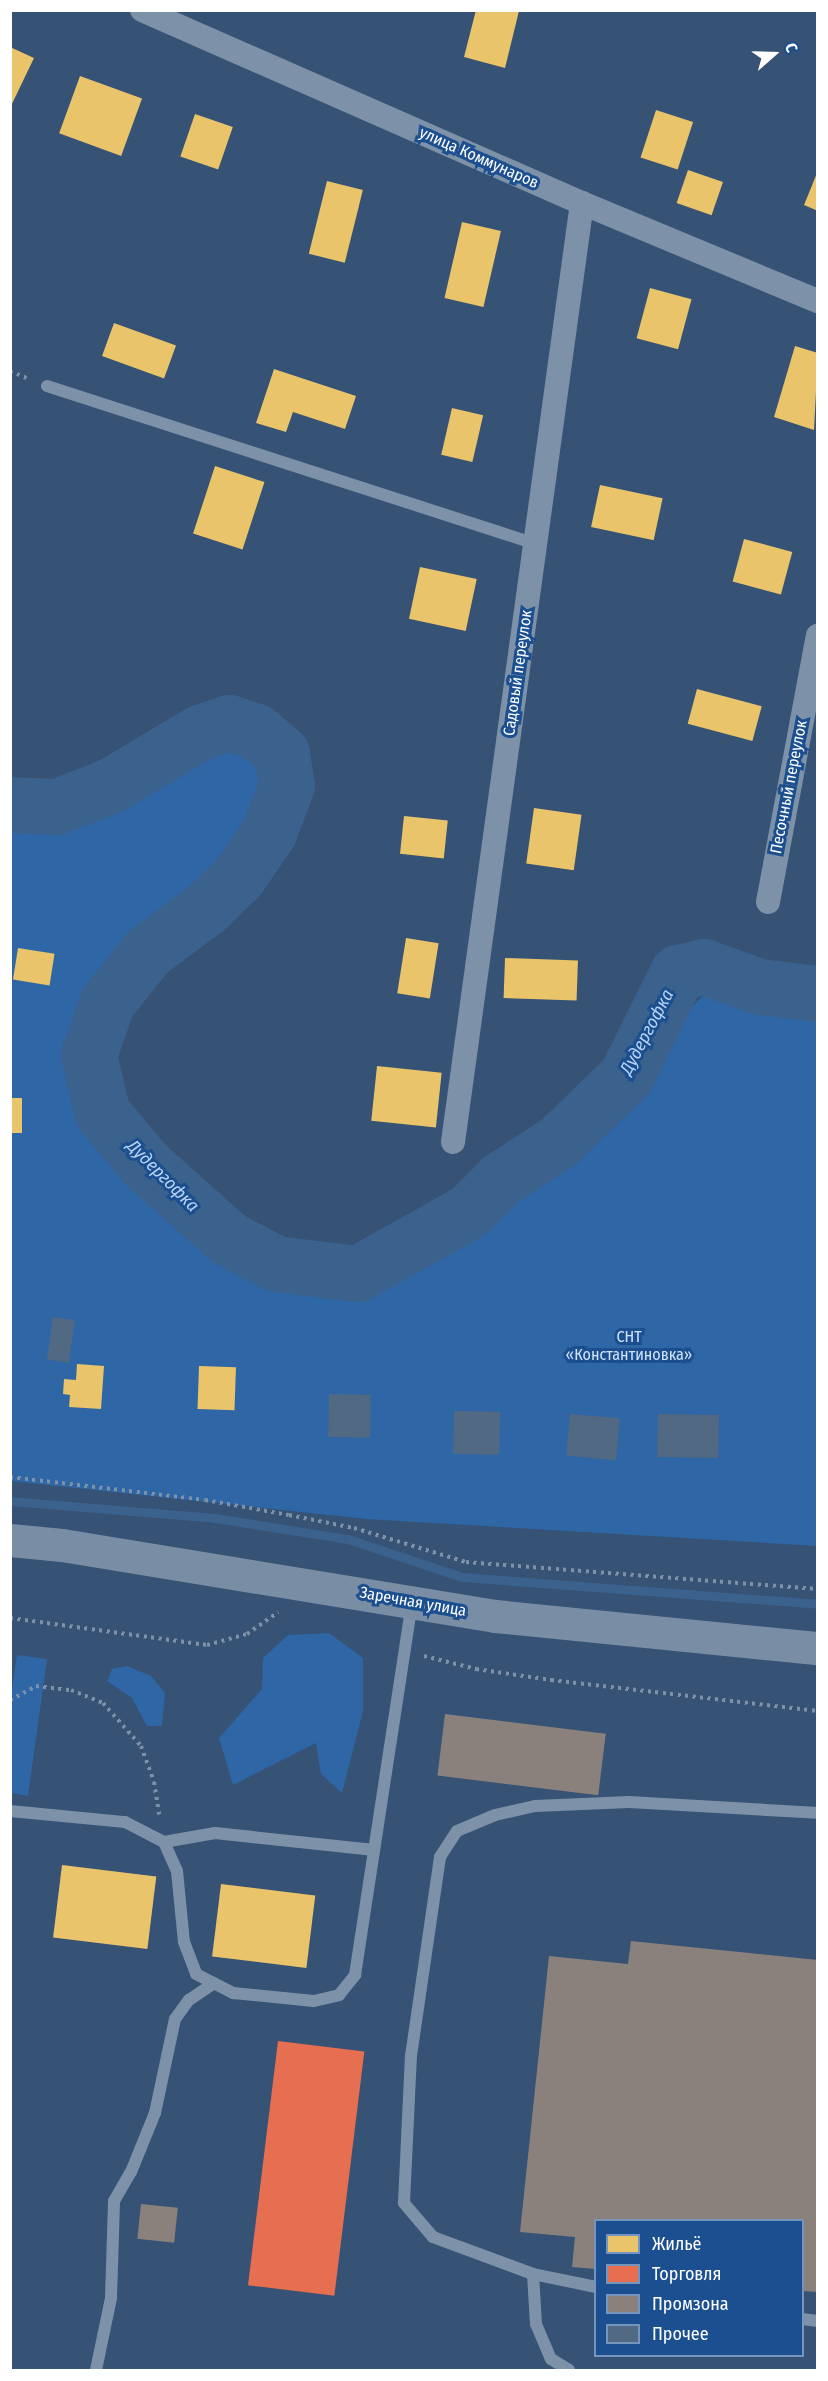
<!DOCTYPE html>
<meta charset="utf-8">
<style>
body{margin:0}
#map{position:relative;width:828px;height:2381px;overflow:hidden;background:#365274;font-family:"Fira Sans Condensed",sans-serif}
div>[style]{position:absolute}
.green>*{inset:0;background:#2f66a5}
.homes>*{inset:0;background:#e9c46a;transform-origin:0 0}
.shops>*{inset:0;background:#e76f51;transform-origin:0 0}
.industry>*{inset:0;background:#8a817c;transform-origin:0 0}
.stream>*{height:9px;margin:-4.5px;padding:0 4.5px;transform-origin:4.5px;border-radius:4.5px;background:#3b618d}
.river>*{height:56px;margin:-28px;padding:0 28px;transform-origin:28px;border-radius:28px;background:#3b618d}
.building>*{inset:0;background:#526984;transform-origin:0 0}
.path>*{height:4px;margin-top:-2px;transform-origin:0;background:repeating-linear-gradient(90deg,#7d92a8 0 3px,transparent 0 7.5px)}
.lane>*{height:12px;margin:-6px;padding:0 6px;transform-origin:6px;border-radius:6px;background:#7d92a8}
.street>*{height:24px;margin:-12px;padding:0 12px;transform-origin:12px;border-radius:12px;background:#7d92a8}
.secondary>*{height:33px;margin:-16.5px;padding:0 16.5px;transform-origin:16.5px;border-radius:16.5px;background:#798da4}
span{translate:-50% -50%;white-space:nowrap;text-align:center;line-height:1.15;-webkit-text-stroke:6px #1b4f8f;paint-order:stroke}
.street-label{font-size:16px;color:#fff}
.park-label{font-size:16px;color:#cfe3fa}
.water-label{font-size:18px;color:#b5d3f5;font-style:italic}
.frame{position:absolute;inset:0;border:12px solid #fff;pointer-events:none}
.legend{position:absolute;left:594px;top:2219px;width:210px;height:138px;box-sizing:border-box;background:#1b4f8f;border:2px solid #7695bc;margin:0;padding:8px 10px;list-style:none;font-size:18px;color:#fff}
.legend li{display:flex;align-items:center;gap:12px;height:30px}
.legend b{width:30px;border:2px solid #7695bc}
.north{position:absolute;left:744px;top:24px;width:60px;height:60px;-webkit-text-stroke:4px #1b4f8f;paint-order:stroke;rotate:70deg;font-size:16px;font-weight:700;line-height:24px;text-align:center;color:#fff}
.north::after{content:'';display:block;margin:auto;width:21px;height:27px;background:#fff;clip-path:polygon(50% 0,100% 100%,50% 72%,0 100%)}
</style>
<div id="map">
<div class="green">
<div style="clip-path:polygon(229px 738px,257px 746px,274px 767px,270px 806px,233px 871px,151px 937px,96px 994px,73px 1062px,98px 1133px,161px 1206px,232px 1254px,305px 1285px,372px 1286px,543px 1179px,640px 1098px,676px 1022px,703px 996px,817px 1006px,817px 1546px,366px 1519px,11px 1481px,11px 818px,87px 813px)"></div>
<div style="clip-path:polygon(329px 1633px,363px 1658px,363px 1711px,342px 1793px,321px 1774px,316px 1743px,233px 1785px,219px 1738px,262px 1689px,263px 1658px,288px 1635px)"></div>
<div style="clip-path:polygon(17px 1655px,47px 1659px,28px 1796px,12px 1793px,10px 1702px)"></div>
<div style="clip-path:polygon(127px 1666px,151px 1676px,165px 1693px,162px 1726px,147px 1726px,132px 1698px,107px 1681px,112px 1669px)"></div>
</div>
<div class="homes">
<div style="clip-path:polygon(476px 10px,519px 11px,505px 68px,464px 57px)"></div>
<div style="clip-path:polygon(10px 47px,34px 58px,10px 108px)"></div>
<div style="left:80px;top:76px;width:66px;height:61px;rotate:20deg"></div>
<div style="left:656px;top:110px;width:39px;height:50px;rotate:18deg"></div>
<div style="left:195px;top:114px;width:40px;height:45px;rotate:19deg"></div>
<div style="left:688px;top:170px;width:37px;height:35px;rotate:19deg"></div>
<div style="clip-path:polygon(817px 173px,818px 173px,818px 211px,804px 205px)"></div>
<div style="left:327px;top:181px;width:37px;height:75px;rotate:14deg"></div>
<div style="left:462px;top:222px;width:40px;height:78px;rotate:13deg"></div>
<div style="left:650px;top:288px;width:43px;height:52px;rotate:15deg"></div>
<div style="left:114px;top:323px;width:66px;height:35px;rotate:20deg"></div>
<div style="clip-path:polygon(795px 346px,818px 353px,814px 430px,774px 417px)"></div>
<div style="clip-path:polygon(274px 369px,356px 396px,345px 429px,293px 412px,286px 432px,256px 423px)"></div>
<div style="left:452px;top:408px;width:32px;height:48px;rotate:13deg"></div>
<div style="left:215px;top:466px;width:52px;height:71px;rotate:18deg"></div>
<div style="left:600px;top:485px;width:64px;height:43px;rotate:12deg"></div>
<div style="left:744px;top:539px;width:50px;height:44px;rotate:15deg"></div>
<div style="left:420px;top:567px;width:58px;height:53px;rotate:12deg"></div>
<div style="left:697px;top:689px;width:67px;height:36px;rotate:15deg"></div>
<div style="left:534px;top:808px;width:48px;height:56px;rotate:8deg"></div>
<div style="left:404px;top:816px;width:44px;height:38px;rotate:6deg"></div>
<div style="left:406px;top:938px;width:33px;height:56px;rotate:9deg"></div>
<div style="left:18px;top:948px;width:37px;height:32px;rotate:9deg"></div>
<div style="left:505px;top:958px;width:73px;height:40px;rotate:2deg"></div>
<div style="left:377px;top:1066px;width:65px;height:55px;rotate:6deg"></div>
<div style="left:10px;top:1098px;width:12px;height:35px"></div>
<div style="clip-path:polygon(77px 1364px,104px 1366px,101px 1409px,69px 1407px,70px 1395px,63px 1394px,64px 1379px,76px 1380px)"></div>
<div style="left:199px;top:1366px;width:37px;height:43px;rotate:2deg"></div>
<div style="left:62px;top:1865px;width:95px;height:73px;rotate:7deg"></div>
<div style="left:221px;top:1884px;width:95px;height:73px;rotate:7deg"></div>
</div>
<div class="shops">
<div style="left:278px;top:2041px;width:87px;height:246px;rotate:7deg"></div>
</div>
<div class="industry">
<div style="left:445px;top:1714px;width:162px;height:62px;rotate:7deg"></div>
<div style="clip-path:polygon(631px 1941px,818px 1960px,818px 2292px,802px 2291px,802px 2220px,596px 2220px,596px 2269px,572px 2267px,575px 2237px,520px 2232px,549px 1956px,628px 1964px)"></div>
<div style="left:141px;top:2204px;width:37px;height:35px;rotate:6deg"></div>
</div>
<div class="stream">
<div style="left:10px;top:1501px;width:206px;rotate:4.7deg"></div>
<div style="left:215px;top:1518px;width:135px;rotate:9deg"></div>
<div style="left:348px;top:1539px;width:120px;rotate:18.4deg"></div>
<div style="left:462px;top:1577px;width:357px;rotate:4.3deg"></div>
</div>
<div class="river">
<div style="left:10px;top:805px;width:47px;rotate:2.4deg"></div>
<div style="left:57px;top:807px;width:58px;rotate:-21.3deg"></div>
<div style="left:111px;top:786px;width:104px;rotate:-30.8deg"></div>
<div style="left:200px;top:733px;width:31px;rotate:-19deg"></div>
<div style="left:229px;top:723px;width:29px;rotate:18deg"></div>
<div style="left:257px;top:732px;width:33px;rotate:41deg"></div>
<div style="left:282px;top:754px;width:32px;rotate:81deg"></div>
<div style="left:287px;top:786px;width:50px;rotate:111deg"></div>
<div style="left:269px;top:833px;width:53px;rotate:124.3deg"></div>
<div style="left:239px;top:877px;width:45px;rotate:135.9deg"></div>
<div style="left:207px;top:908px;width:74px;rotate:143.3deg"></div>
<div style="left:148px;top:952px;width:64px;rotate:128.7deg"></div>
<div style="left:108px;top:1002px;width:56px;rotate:109.7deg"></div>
<div style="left:89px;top:1055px;width:61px;rotate:76.7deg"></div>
<div style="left:103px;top:1114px;width:68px;rotate:49.8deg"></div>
<div style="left:147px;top:1166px;width:110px;rotate:41.7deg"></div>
<div style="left:229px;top:1239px;width:53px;rotate:28deg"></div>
<div style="left:276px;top:1264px;width:83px;rotate:7deg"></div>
<div style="left:358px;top:1274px;width:127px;rotate:-29.2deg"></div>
<div style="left:469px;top:1212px;width:47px;rotate:-45deg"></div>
<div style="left:502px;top:1179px;width:68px;rotate:-33deg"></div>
<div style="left:559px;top:1142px;width:95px;rotate:-44.1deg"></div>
<div style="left:627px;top:1076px;width:115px;rotate:-63.7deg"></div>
<div style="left:678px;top:973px;width:27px;rotate:-13deg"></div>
<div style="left:704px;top:967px;width:59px;rotate:19.7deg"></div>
<div style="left:760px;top:987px;width:58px;rotate:6.9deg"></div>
</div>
<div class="building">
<div style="left:53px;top:1317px;width:22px;height:43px;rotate:8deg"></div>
<div style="left:329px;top:1394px;width:42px;height:43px;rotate:1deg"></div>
<div style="left:454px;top:1411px;width:46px;height:43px;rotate:1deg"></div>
<div style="left:570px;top:1414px;width:50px;height:42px;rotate:5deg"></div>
<div style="left:658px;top:1414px;width:61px;height:43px;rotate:1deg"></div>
</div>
<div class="path">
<div style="left:10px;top:371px;width:21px;rotate:23deg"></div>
<div style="left:10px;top:1477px;width:196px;rotate:6.7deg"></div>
<div style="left:205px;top:1500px;width:85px;rotate:10.1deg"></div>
<div style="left:289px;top:1515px;width:66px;rotate:11.3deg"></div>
<div style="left:354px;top:1528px;width:117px;rotate:16.9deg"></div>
<div style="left:466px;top:1562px;width:353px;rotate:4.4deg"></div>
<div style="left:10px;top:1618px;width:199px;rotate:7.8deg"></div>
<div style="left:207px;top:1645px;width:41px;rotate:-15.4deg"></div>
<div style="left:247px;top:1634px;width:38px;rotate:-35deg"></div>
<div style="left:424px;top:1656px;width:54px;rotate:14deg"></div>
<div style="left:476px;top:1669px;width:76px;rotate:8.3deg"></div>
<div style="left:551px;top:1680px;width:269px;rotate:6.6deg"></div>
<div style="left:10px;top:1700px;width:30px;rotate:-28deg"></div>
<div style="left:36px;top:1686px;width:35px;rotate:7deg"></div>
<div style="left:71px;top:1690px;width:35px;rotate:22deg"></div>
<div style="left:103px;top:1703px;width:57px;rotate:48.5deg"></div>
<div style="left:141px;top:1746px;width:38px;rotate:70deg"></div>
<div style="left:154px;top:1782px;width:33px;rotate:81deg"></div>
</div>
<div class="lane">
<div style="left:47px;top:386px;width:514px;rotate:17.91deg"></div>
<div style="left:10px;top:1811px;width:116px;rotate:5.5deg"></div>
<div style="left:125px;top:1822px;width:44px;rotate:27.1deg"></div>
<div style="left:164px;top:1842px;width:32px;rotate:66deg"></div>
<div style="left:177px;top:1871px;width:71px;rotate:84.4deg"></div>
<div style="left:184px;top:1942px;width:34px;rotate:69deg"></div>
<div style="left:196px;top:1974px;width:42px;rotate:27.2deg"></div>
<div style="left:233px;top:1993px;width:81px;rotate:5.6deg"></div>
<div style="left:314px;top:2001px;width:26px;rotate:-13deg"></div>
<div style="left:339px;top:1995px;width:26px;rotate:-51deg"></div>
<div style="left:355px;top:1975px;width:377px;rotate:-81.3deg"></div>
<div style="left:164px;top:1842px;width:52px;rotate:-10deg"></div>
<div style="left:215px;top:1833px;width:160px;rotate:6.1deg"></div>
<div style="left:533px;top:2274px;width:50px;rotate:86.6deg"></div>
<div style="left:536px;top:2324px;width:38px;rotate:67deg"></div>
<div style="left:551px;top:2359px;width:21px;rotate:31deg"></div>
<div style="left:596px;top:2287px;width:64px;rotate:-168.3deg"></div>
<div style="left:533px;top:2274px;width:107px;rotate:-159.7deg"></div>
<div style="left:433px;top:2237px;width:45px;rotate:-130.5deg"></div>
<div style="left:404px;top:2203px;width:147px;rotate:-87.3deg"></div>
<div style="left:411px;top:2056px;width:201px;rotate:-81.7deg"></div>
<div style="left:440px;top:1857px;width:31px;rotate:-57deg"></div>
<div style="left:457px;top:1831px;width:41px;rotate:-22.8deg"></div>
<div style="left:495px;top:1815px;width:41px;rotate:-12.7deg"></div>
<div style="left:535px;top:1806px;width:94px;rotate:-2.4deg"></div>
<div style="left:629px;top:1802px;width:189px;rotate:3.3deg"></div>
<div style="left:802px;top:2319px;width:16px;rotate:7deg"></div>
<div style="left:96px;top:2370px;width:74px;rotate:-78.2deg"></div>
<div style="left:111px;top:2298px;width:97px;rotate:-88.2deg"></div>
<div style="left:114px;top:2201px;width:34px;rotate:-60deg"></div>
<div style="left:131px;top:2172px;width:64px;rotate:-67.9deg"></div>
<div style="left:155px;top:2113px;width:96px;rotate:-78deg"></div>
<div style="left:175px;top:2019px;width:24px;rotate:-54deg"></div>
<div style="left:189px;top:2000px;width:30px;rotate:-34deg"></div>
</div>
<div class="street">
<div style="left:142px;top:10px;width:480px;rotate:23.7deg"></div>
<div style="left:582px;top:203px;width:256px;rotate:22.6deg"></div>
<div style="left:768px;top:902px;width:271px;rotate:-79.4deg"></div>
<div style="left:453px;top:1142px;width:948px;rotate:-82.18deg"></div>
</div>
<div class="secondary">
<div style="left:10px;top:1540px;width:52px;rotate:5.5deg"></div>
<div style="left:62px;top:1545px;width:439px;rotate:9.3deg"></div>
<div style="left:495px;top:1616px;width:325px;rotate:5.7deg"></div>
</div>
<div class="street-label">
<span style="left:479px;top:158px;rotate:24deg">улица Коммунаров</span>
<span style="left:518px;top:673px;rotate:-82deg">Садовый переулок</span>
<span style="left:789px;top:787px;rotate:-79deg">Песочный переулок</span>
<span style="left:413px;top:1602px;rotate:10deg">Заречная улица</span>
</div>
<div class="park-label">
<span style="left:629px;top:1346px">СНТ<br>«Константиновка»</span>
</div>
<div class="water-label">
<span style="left:647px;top:1032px;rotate:-62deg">Дудергофка</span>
<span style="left:163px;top:1176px;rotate:45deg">Дудергофка</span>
</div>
<div class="frame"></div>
<ul class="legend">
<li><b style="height:16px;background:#e9c46a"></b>Жильё</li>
<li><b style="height:16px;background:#e76f51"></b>Торговля</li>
<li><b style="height:16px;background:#8a817c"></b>Промзона</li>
<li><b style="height:16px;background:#526984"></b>Прочее</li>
</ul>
<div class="north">С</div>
</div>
